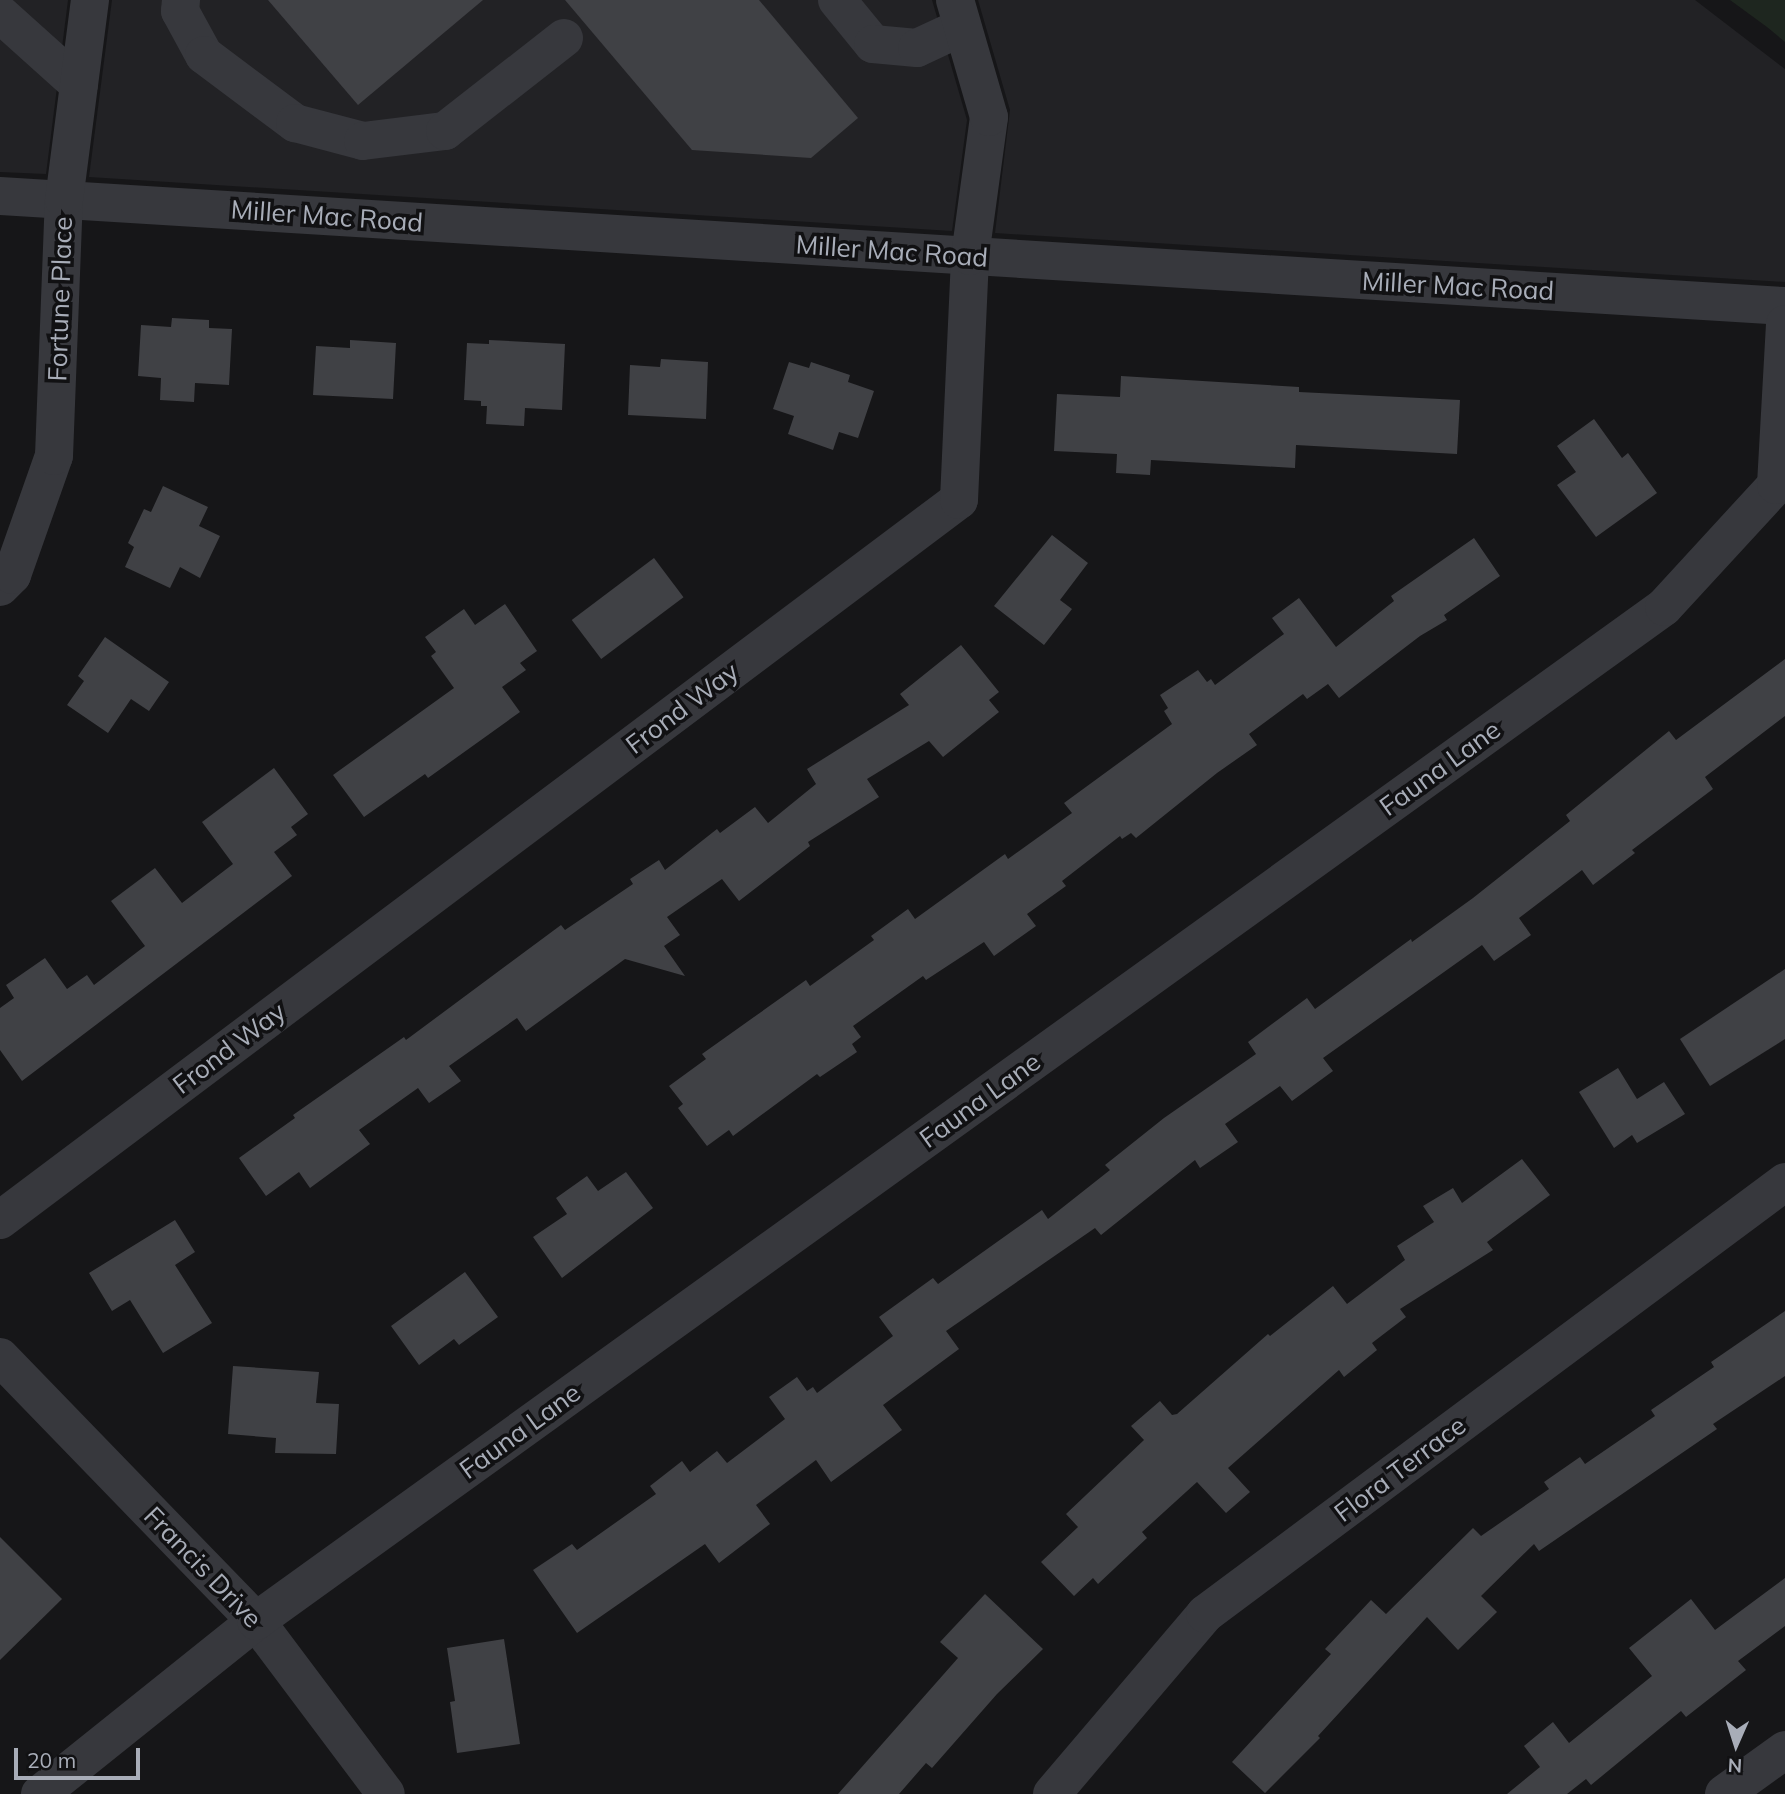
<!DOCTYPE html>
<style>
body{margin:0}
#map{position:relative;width:1785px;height:1794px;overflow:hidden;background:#161618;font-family:Mulish,sans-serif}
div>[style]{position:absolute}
.built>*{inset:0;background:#222225}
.green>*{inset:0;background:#1e261f}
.building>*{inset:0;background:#404145;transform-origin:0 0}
.minor>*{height:38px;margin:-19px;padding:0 19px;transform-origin:19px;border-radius:19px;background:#37383d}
span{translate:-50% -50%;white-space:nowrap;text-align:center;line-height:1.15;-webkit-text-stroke:7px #111113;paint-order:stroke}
.street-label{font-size:26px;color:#a8adb8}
.north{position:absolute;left:1701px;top:1710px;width:70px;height:70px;-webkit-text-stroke:5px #111113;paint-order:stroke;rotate:183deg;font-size:19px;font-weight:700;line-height:28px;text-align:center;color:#a8adb8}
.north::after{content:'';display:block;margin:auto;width:24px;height:32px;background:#a8adb8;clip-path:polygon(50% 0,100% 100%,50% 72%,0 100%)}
.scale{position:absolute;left:14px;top:1748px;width:126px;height:32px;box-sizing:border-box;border:4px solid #a8adb8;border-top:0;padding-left:9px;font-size:21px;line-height:24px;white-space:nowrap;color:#a8adb8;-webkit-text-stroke:5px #111113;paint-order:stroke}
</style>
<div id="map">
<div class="built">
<div style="clip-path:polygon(0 0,68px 0,46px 174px,0 172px)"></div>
<div style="clip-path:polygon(112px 0,932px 0,967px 120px,952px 231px,89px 177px)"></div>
<div style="clip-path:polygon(978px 0,1695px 0,1785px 69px,1785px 282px,995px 233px,1010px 110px)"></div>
</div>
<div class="green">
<div style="clip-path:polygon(1730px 0,1785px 0,1785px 42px,1767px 27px)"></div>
</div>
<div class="building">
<div style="clip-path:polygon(268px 0,483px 0,358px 105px)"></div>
<div style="clip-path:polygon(565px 0,759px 0,858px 118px,811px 158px,692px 150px)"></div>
<div style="clip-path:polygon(172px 318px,209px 320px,209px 328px,232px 329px,229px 385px,195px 383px,194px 402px,160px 400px,161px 378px,138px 376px,141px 325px,171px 327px)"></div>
<div style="clip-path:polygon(350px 340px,396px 343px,393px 399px,313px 395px,316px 346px,350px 348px)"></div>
<div style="clip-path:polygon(489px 340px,565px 344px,562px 410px,525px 408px,524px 426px,486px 424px,487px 406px,481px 406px,481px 401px,464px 400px,467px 343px,489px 344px)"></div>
<div style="clip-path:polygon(661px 359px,708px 362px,706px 419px,628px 415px,630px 365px,660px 367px)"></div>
<div style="clip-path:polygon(789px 362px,809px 368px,811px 362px,850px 375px,848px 382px,874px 391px,858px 438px,839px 432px,833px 450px,788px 434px,794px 416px,773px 409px)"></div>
<div style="clip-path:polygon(1121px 376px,1299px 387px,1299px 392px,1460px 400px,1457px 454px,1296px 445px,1295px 468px,1151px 460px,1150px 475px,1116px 473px,1117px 454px,1054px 451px,1057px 394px,1120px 397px)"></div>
<div style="clip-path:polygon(1594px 419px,1622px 458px,1628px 453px,1657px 493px,1596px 537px,1557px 485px,1576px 472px,1557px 446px)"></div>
<div style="clip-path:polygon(163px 486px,208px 507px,199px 526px,220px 536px,200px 578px,180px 567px,170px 588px,125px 567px,134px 547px,128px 543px,144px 509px,151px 512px)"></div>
<div style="clip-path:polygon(1052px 535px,1088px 563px,1060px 600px,1072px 609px,1044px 645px,994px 606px)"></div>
<div style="clip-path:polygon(1474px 538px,1500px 576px,1444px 615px,1447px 620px,1420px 636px,1339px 698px,1328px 684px,1307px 699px,1303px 694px,1249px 734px,1257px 745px,1217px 773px,1136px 838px,1131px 833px,1122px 839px,1120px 836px,1062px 881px,1066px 886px,1027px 914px,1036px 926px,994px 956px,984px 942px,926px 980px,923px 976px,853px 1026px,861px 1037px,852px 1044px,857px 1052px,820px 1077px,817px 1074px,733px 1136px,729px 1130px,707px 1146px,678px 1108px,683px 1104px,669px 1086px,706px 1059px,702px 1054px,806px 980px,810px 986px,874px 940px,871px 936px,908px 909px,915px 919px,1005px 854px,1008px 859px,1072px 813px,1064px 803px,1172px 724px,1164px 711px,1168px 708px,1160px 695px,1198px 670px,1207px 682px,1211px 679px,1215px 685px,1284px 634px,1272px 618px,1299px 598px,1336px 647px,1394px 601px,1391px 596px)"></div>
<div style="left:654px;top:558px;width:49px;height:103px;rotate:53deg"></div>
<div style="clip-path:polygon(505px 604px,537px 651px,520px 663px,526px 670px,502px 687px,520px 712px,428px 778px,425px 774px,364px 817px,333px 775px,454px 688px,431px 656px,436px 652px,425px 637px,464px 609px,475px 625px)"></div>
<div style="clip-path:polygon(105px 637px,169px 682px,149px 711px,131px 699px,108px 733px,67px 705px,84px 681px,78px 676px)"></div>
<div style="clip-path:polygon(961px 645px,999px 692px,989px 700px,999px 712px,943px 757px,929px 741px,867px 779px,879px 797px,808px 842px,810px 846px,739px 901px,722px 879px,667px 917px,680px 935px,664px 946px,685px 976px,625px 959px,526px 1031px,517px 1018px,449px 1066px,461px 1081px,429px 1103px,418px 1088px,359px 1130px,370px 1144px,310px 1188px,299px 1172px,266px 1196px,239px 1158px,295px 1118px,293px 1115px,404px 1037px,406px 1040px,561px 925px,565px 930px,633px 884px,630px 879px,659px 860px,665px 870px,717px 829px,720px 833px,755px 807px,768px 823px,816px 784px,807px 769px,909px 705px,900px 694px)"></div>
<div style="clip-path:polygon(1785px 659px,1785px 716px,1705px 777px,1713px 789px,1632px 850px,1635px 853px,1593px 885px,1582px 870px,1519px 918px,1531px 935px,1494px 961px,1482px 945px,1323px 1058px,1333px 1071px,1292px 1101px,1280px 1086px,1225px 1124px,1238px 1142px,1200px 1168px,1195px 1160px,1101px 1235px,1095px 1228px,946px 1331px,959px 1349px,883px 1405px,902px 1430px,831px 1482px,816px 1460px,756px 1505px,770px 1524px,719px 1563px,705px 1544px,577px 1633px,533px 1570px,572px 1544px,577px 1550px,656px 1494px,650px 1486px,682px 1461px,690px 1472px,717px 1451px,727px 1463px,785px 1419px,769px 1397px,797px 1377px,807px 1391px,813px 1387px,817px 1393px,893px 1336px,879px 1317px,933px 1278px,938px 1284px,1042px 1210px,1048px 1219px,1110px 1170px,1105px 1165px,1164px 1118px,1256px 1054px,1248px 1042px,1307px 998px,1315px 1009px,1411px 939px,1412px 942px,1473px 898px,1570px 821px,1566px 815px,1669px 731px,1676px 740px)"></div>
<div style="clip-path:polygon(274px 768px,308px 814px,291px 827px,297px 835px,274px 852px,292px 876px,22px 1081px,0 1050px,0 1008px,14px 998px,6px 985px,45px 958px,67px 989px,87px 975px,94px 985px,145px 946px,111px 901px,155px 868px,182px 903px,233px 864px,202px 822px)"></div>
<div style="clip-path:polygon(1785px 969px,1785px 1039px,1710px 1086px,1680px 1039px)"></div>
<div style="clip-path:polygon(1618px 1068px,1637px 1099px,1664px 1082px,1685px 1114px,1637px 1143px,1632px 1135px,1614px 1148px,1579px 1092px)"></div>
<div style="clip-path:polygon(1522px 1159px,1550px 1195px,1487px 1242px,1493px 1250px,1400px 1309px,1406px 1317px,1372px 1343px,1377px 1350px,1344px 1377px,1339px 1370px,1228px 1468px,1250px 1492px,1226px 1513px,1197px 1482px,1142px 1532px,1147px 1538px,1098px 1584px,1093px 1578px,1074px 1596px,1041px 1562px,1078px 1527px,1066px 1514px,1144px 1440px,1131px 1426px,1160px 1401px,1172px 1415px,1177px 1414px,1268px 1334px,1270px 1336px,1333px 1286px,1347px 1304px,1405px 1260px,1397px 1246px,1434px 1222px,1423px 1206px,1453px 1188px,1462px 1203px)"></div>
<div style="clip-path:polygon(626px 1172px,653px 1208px,562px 1278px,533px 1237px,567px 1214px,556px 1198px,587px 1176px,598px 1191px)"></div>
<div style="clip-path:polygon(175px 1220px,195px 1252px,175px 1265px,212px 1323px,163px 1353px,130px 1300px,112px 1311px,89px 1273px)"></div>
<div style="clip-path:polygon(465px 1272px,498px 1317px,459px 1345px,454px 1339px,419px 1365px,391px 1326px)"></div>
<div style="clip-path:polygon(1785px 1311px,1785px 1376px,1713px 1424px,1717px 1429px,1539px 1551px,1534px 1544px,1481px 1596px,1497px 1612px,1458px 1650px,1427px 1617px,1318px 1736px,1320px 1738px,1265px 1793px,1232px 1762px,1331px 1654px,1325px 1649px,1371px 1600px,1386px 1614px,1473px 1528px,1481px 1536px,1549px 1489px,1544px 1482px,1580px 1457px,1585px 1464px,1655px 1416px,1651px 1410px,1714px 1367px,1711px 1362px)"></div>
<div style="clip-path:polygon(233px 1366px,319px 1372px,316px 1403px,339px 1404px,336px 1454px,275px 1453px,276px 1438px,228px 1434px)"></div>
<div style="clip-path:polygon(0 1537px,62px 1599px,0 1660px)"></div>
<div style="clip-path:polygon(1785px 1578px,1785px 1626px,1738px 1661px,1746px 1670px,1686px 1717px,1681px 1711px,1591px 1785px,1586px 1779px,1567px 1794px,1507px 1794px,1540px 1767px,1524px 1746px,1553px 1722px,1569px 1743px,1652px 1676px,1629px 1648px,1691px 1599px,1715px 1630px)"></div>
<div style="clip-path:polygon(985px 1594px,1043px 1649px,997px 1694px,932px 1768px,926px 1763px,899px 1794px,838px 1794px,958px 1658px,940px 1642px)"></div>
<div style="clip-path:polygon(504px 1639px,520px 1744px,457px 1753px,450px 1702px,455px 1701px,447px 1648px)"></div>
</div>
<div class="minor">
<div style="left:181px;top:0;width:11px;rotate:95deg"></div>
<div style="left:180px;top:11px;width:50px;rotate:61.4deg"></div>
<div style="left:204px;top:55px;width:114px;rotate:36.8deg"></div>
<div style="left:295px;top:123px;width:70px;rotate:14.8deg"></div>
<div style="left:363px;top:141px;width:83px;rotate:-7deg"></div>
<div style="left:445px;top:131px;width:151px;rotate:-38deg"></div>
<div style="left:837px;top:0;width:57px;rotate:50.7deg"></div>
<div style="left:873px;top:44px;width:44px;rotate:5.2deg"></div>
<div style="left:917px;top:48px;width:50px;rotate:-25deg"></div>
<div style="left:0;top:14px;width:106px;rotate:41.9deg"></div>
<div style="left:0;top:196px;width:1788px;rotate:3.53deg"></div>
<div style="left:0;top:587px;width:17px;rotate:-45deg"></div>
<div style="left:12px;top:575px;width:126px;rotate:-70.6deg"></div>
<div style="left:54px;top:456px;width:256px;rotate:-87.8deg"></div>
<div style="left:64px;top:200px;width:202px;rotate:-82.6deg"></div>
<div style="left:0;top:1220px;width:1199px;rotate:-36.9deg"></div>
<div style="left:959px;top:500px;width:244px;rotate:-87.4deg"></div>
<div style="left:970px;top:256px;width:140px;rotate:-82.2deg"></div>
<div style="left:989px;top:117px;width:122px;rotate:-106.2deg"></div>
<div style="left:0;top:1357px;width:368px;rotate:45.9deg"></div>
<div style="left:256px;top:1621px;width:216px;rotate:53.1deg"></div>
<div style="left:40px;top:1794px;width:277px;rotate:-38.7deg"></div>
<div style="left:256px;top:1621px;width:1735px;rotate:-35.76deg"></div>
<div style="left:1664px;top:607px;width:166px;rotate:-47.4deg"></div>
<div style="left:1776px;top:485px;width:161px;rotate:-86.8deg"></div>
<div style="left:1052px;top:1794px;width:236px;rotate:-49.6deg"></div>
<div style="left:1205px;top:1614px;width:723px;rotate:-36.68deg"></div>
<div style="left:1724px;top:1794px;width:75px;rotate:-35.8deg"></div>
</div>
<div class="street-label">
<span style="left:327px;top:216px;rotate:4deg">Miller Mac Road</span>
<span style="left:892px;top:251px;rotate:4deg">Miller Mac Road</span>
<span style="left:1458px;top:286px;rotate:3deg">Miller Mac Road</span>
<span style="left:60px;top:299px;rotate:-88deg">Fortune Place</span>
<span style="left:682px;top:708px;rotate:-37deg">Frond Way</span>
<span style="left:1440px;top:768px;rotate:-36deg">Fauna Lane</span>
<span style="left:229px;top:1048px;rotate:-37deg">Frond Way</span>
<span style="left:980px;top:1100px;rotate:-36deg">Fauna Lane</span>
<span style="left:520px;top:1431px;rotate:-36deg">Fauna Lane</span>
<span style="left:1400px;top:1469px;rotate:-37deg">Flora Terrace</span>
<span style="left:203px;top:1567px;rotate:46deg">Francis Drive</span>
</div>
<div class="north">N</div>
<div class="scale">20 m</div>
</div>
